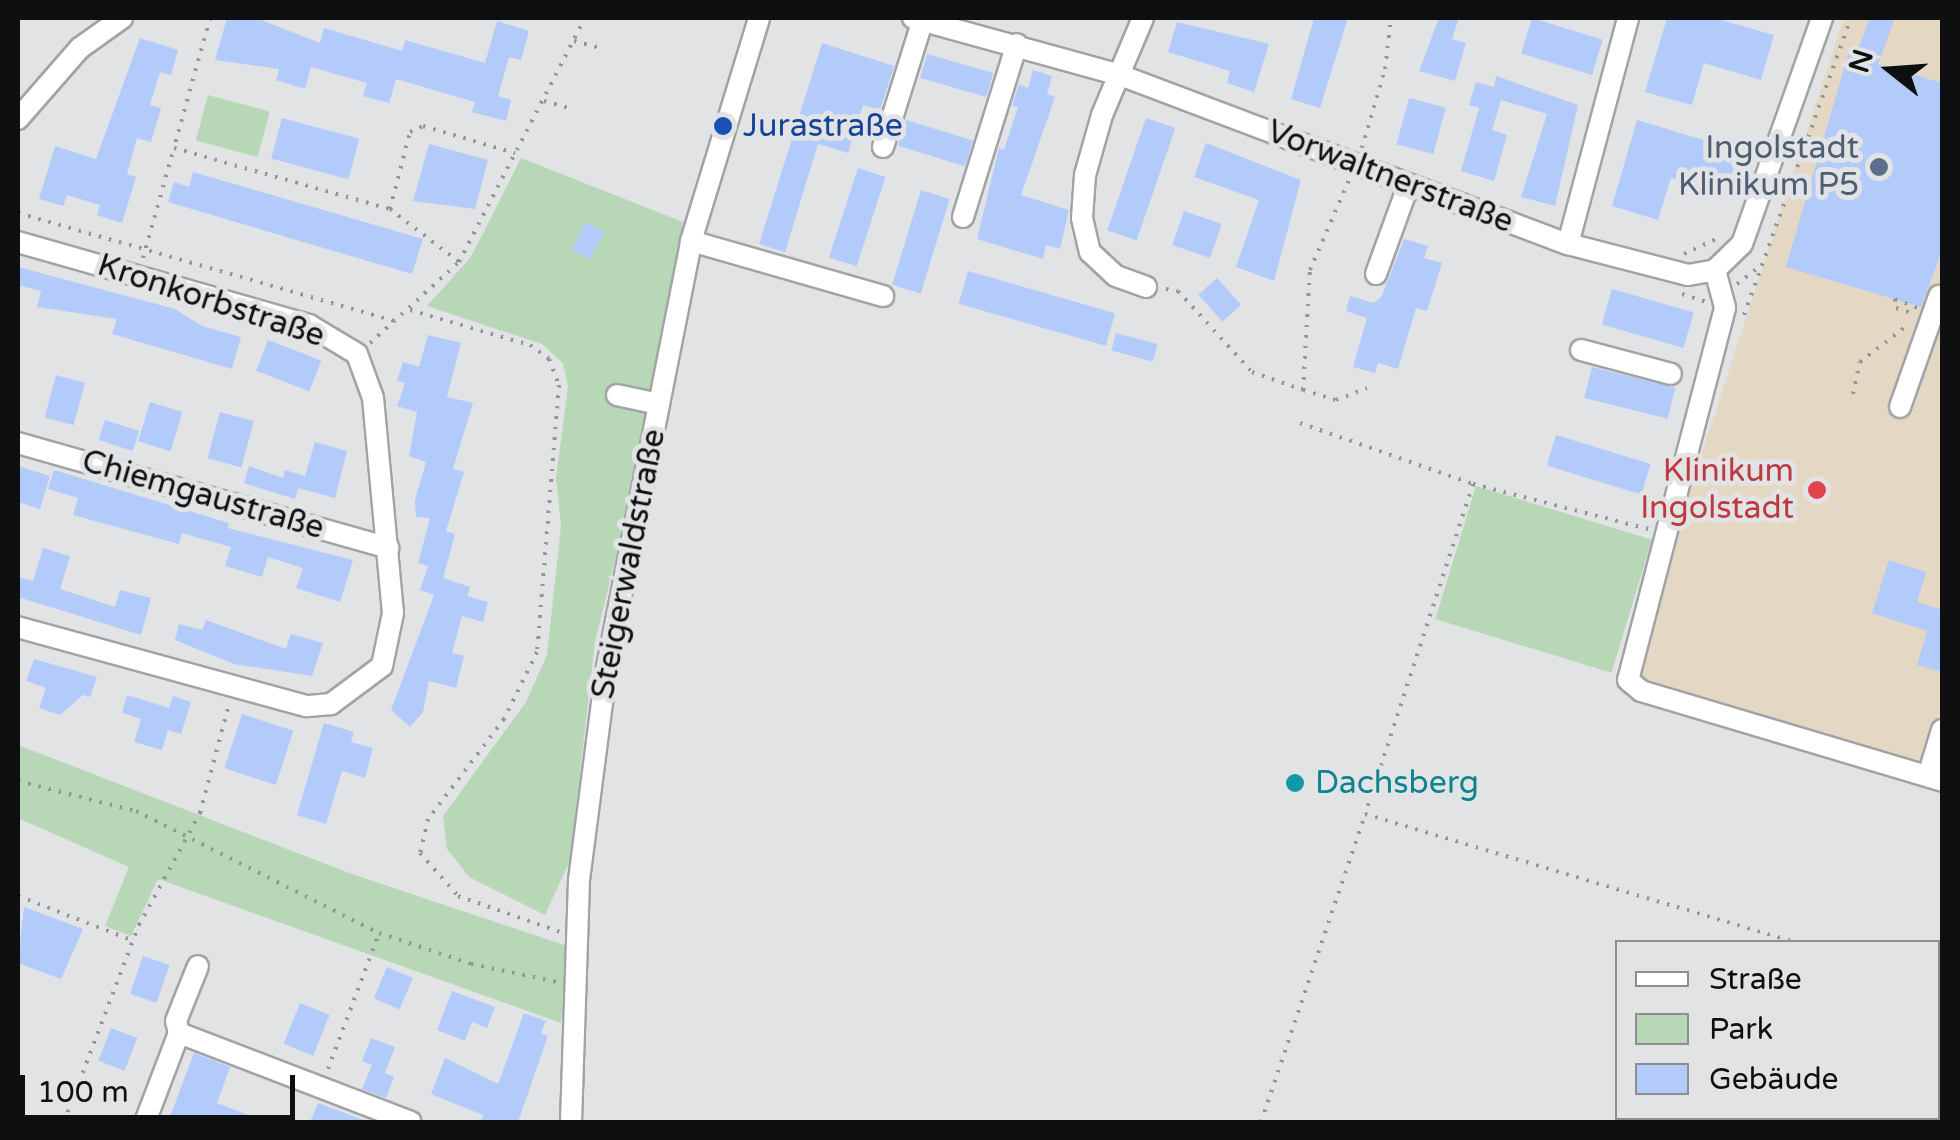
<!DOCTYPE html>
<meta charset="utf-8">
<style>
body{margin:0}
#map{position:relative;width:1960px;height:1140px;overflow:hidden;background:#e2e3e5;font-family:"Varela Round",sans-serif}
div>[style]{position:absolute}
.medical>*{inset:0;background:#e4d7c4}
.green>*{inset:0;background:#b7d7b7;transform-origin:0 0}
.building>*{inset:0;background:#b3cbfa;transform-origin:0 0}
.path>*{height:4px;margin-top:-2px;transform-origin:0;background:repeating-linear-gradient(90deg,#949597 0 2.5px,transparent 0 10.5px)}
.roads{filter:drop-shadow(2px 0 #a2a3a5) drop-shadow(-2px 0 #a2a3a5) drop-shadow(0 2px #a2a3a5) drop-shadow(0 -2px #a2a3a5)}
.minor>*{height:20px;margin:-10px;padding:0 10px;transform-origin:10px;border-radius:10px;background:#fff}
.dots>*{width:28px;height:28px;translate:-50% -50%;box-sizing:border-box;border:5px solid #e2e3e5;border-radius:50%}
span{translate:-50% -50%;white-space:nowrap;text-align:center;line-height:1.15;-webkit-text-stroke:10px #e2e3e5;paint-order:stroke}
.transit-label{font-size:32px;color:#164399}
.left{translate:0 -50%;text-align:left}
.service-label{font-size:32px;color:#4e5e75}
.right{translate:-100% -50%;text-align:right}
.street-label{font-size:32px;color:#0e0f10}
.health-label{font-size:32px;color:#be3a42}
.culture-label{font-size:32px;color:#0d838f}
.frame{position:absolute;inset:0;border:20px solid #0e0f10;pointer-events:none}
.legend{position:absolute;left:1615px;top:940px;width:325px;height:180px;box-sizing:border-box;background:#e2e3e5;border:2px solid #8d8e90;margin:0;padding:12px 18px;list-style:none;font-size:30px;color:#0e0f10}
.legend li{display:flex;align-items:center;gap:20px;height:50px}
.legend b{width:50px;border:2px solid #8d8e90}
.north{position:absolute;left:1840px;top:20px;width:100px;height:100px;-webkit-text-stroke:8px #e2e3e5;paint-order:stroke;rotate:287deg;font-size:28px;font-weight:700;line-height:40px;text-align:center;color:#0e0f10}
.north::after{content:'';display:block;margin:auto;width:35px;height:45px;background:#0e0f10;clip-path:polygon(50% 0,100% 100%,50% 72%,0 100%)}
.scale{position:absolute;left:20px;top:1075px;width:275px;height:45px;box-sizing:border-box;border:5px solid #0e0f10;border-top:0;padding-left:12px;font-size:30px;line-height:35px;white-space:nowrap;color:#0e0f10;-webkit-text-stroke:8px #e2e3e5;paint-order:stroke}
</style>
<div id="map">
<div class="medical">
<div style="clip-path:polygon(1844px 18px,1942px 18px,1942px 786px,1628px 680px)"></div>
</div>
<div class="green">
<div style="left:208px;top:95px;width:64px;height:47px;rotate:15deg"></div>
<div style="clip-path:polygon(521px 158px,683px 222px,637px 471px,595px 642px,570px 860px,545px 915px,469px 877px,447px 849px,443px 816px,526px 702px,547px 655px,561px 526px,556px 478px,568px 386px,563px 363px,542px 344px,427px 306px,471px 257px)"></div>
<div style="left:1476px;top:486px;width:184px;height:139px;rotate:17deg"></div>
<div style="clip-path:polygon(18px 745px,352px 874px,567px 946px,561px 1023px,158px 879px,131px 936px,105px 926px,129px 867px,18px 818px)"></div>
</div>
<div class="building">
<div style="clip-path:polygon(227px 18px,256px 18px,320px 43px,324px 28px,402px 51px,405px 40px,485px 63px,497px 21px,529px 31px,521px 60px,509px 57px,498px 96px,511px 100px,506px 121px,472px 112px,475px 102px,396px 79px,389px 103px,363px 96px,367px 83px,311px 67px,305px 89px,276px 80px,279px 69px,215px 60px)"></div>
<div style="clip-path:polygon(1314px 18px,1348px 18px,1320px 108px,1291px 99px)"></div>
<div style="clip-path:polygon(1439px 18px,1459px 18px,1452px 39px,1466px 43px,1455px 81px,1419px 71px)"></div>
<div style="left:1532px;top:18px;width:74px;height:37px;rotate:17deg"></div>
<div style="clip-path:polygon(1667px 18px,1714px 18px,1774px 35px,1761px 80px,1704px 63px,1692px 105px,1645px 92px)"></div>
<div style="clip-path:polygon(1870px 18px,1895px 18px,1878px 64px,1942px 83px,1942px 251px,1921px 307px,1786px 267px,1848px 55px,1859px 46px)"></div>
<div style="clip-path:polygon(1177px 22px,1269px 44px,1254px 92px,1227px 83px,1230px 71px,1168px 52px)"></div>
<div style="clip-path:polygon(140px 38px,178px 50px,171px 75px,160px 72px,150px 105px,161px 108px,151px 142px,137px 138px,127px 174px,136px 177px,122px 223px,97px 215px,100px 205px,67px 195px,63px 206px,39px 199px,55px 146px,96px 159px)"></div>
<div style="clip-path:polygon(822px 43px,894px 66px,880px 110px,863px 105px,848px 153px,818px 144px,785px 252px,759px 244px)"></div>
<div style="left:927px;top:54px;width:69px;height:25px;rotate:16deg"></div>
<div style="clip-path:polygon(1033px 70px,1052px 76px,1047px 94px,1055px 97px,1021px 195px,1069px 210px,1060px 249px,1046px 245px,1043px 259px,977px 239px,999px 148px,1004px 150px,1018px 107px,1012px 106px,1019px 84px,1028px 88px)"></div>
<div style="clip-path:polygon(1496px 76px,1578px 105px,1555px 206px,1521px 197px,1547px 114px,1501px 100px,1492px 130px,1507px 135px,1494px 181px,1461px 171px,1479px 108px,1469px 105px,1476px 82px,1494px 87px)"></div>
<div style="left:1409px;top:98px;width:38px;height:48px;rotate:15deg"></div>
<div style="left:282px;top:118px;width:80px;height:42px;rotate:15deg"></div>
<div style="left:1146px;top:118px;width:31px;height:119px;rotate:19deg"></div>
<div style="left:906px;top:120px;width:70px;height:27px;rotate:17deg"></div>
<div style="clip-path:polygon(1637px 120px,1740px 151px,1728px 195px,1671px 178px,1658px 220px,1612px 206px)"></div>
<div style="clip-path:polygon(1206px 143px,1301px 180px,1274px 281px,1236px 267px,1259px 200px,1194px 177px)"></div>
<div style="clip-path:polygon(429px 144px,488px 160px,475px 209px,413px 201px)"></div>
<div style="left:858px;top:168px;width:29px;height:94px;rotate:18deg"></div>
<div style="clip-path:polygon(193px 172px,423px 239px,412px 274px,168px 202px,174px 182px,189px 187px)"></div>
<div style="left:921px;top:190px;width:30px;height:99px;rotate:17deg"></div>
<div style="left:1184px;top:211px;width:40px;height:36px;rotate:19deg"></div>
<div style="left:586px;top:222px;width:21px;height:31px;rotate:28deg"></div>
<div style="clip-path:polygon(1404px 239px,1428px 246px,1424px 258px,1442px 263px,1427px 311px,1416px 308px,1398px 369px,1378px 363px,1375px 373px,1353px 367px,1367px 318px,1346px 311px,1350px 296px,1374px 303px,1382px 296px)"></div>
<div style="clip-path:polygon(18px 267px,175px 309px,202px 326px,241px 337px,232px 369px,112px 334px,117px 319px,37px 307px,41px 291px,18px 285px)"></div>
<div style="left:968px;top:271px;width:153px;height:34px;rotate:16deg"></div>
<div style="left:1217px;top:278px;width:36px;height:25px;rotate:48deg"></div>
<div style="left:1612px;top:289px;width:85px;height:37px;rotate:16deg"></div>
<div style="left:1116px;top:333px;width:43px;height:18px;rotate:15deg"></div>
<div style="clip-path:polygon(428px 335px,461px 343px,447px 397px,473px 403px,453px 469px,464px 472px,446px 531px,455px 534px,443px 578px,470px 587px,467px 596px,488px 602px,483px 622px,462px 616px,452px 653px,464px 656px,456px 688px,429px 681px,423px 712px,410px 727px,391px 710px,434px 595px,420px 590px,428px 566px,418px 563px,430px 518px,416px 517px,415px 500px,426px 462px,409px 456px,417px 412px,397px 406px,405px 383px,397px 381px,403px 362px,419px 367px)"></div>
<div style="left:268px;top:340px;width:57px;height:33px;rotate:21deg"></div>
<div style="left:1592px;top:367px;width:86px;height:32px;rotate:14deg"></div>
<div style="left:56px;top:375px;width:30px;height:44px;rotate:15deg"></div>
<div style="left:150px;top:402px;width:34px;height:41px;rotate:17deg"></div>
<div style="left:220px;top:412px;width:35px;height:48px;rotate:15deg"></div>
<div style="left:105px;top:420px;width:36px;height:21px;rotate:18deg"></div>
<div style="left:1556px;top:435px;width:99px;height:32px;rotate:17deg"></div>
<div style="clip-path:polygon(315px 442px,347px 451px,335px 498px,298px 488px,295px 499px,244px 483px,249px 466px,283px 478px,285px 470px,305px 476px)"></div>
<div style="clip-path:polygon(18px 466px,50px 476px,40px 509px,18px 502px)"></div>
<div style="clip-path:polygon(54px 470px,229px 523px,228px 528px,353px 560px,340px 602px,296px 588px,303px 568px,268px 557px,262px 577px,225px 566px,231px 547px,182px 533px,179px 544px,73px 515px,78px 498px,48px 489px)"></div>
<div style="clip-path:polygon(43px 548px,70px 556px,60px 589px,115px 607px,120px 590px,151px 598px,141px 635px,18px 597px,18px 577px,33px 581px)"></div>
<div style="clip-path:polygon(1889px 560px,1926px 572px,1917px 602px,1942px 610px,1942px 672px,1917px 665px,1927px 631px,1872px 613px)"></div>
<div style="clip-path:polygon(206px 620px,286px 649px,291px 634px,323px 643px,312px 676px,234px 664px,175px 640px,179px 624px,202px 630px)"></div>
<div style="clip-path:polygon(34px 659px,97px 677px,90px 697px,83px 695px,60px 715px,39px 708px,46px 688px,26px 681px)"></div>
<div style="clip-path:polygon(127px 695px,169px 708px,173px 696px,191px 702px,181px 734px,168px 730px,162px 750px,134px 742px,141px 719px,122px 713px)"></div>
<div style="left:242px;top:714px;width:54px;height:57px;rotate:18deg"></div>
<div style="clip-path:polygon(324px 723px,354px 732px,351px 742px,373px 748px,365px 778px,342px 771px,326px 824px,297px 815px)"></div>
<div style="clip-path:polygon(24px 907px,83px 929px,61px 979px,18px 963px)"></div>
<div style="left:143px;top:956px;width:28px;height:40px;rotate:19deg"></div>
<div style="left:387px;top:967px;width:28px;height:34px;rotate:23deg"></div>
<div style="clip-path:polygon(452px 991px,495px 1007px,487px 1028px,472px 1022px,465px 1041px,437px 1030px)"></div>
<div style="left:300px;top:1003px;width:32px;height:44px;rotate:22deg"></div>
<div style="clip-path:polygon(524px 1013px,546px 1021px,541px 1033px,548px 1036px,518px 1122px,481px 1122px,483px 1115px,431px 1094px,445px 1058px,498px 1084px)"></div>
<div style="left:111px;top:1028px;width:28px;height:35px;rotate:21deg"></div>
<div style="clip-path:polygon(371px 1038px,395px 1047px,385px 1073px,394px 1077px,386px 1098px,362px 1089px,372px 1065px,362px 1061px)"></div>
<div style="clip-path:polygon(194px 1053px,230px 1067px,217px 1103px,266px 1122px,168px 1122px)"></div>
<div style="clip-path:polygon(318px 1103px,366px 1121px,366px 1122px,310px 1122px)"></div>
</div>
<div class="path">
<div style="left:210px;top:18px;width:135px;rotate:105.5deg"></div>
<div style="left:174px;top:148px;width:224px;rotate:15.8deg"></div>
<div style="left:390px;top:209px;width:87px;rotate:37.5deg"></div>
<div style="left:574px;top:41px;width:31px;rotate:15deg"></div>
<div style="left:544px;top:101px;width:29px;rotate:16deg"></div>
<div style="left:1362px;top:148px;width:82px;rotate:-73.8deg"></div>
<div style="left:1385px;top:69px;width:51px;rotate:-83.3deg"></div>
<div style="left:390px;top:209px;width:80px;rotate:-75.4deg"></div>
<div style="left:410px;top:132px;width:14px;rotate:-25deg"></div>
<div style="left:423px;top:126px;width:96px;rotate:16.4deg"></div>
<div style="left:18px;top:213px;width:392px;rotate:16deg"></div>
<div style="left:1684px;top:254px;width:40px;rotate:-25deg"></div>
<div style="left:143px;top:258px;width:114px;rotate:-74.3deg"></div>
<div style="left:1737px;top:284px;width:30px;rotate:-37deg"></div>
<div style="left:1166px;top:289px;width:12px;rotate:9deg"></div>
<div style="left:1178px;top:291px;width:110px;rotate:47.6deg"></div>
<div style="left:1252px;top:372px;width:54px;rotate:19.4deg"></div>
<div style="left:1303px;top:390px;width:120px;rotate:-86.7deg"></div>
<div style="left:1310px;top:270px;width:98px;rotate:-66.6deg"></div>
<div style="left:1682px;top:294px;width:25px;rotate:18deg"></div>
<div style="left:1895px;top:299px;width:24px;rotate:22deg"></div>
<div style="left:1895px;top:299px;width:9px;rotate:84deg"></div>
<div style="left:1896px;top:308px;width:16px;rotate:18deg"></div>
<div style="left:410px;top:310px;width:125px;rotate:16.3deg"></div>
<div style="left:530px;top:345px;width:24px;rotate:36deg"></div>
<div style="left:549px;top:359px;width:28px;rotate:69deg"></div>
<div style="left:559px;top:385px;width:268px;rotate:94.7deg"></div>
<div style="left:537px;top:652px;width:75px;rotate:116.2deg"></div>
<div style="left:504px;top:719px;width:126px;rotate:127.2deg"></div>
<div style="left:428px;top:819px;width:35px;rotate:103deg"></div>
<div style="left:420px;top:853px;width:57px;rotate:48.5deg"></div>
<div style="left:458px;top:896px;width:109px;rotate:19.3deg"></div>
<div style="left:1744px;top:315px;width:316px;rotate:-70.2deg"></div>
<div style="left:370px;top:343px;width:120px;rotate:-42.3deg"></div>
<div style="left:459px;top:262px;width:275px;rotate:-62.7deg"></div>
<div style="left:1303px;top:390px;width:34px;rotate:17deg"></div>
<div style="left:1336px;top:400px;width:33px;rotate:-21deg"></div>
<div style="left:1853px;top:394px;width:33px;rotate:-78deg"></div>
<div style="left:1860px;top:362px;width:62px;rotate:-37.8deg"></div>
<div style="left:1300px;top:423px;width:183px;rotate:19.4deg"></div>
<div style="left:1473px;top:484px;width:347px;rotate:108.1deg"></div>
<div style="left:1473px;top:484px;width:181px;rotate:14.4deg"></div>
<div style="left:18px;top:781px;width:122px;rotate:14.3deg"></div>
<div style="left:136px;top:811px;width:272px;rotate:26.7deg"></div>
<div style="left:379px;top:933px;width:97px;rotate:18.6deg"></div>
<div style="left:471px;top:964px;width:88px;rotate:11.8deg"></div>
<div style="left:18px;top:896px;width:124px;rotate:21.2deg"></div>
<div style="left:1938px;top:986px;width:4px;rotate:14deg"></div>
<div style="left:328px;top:1069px;width:145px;rotate:-69.4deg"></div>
<div style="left:64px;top:1122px;width:211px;rotate:-69.2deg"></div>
<div style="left:139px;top:925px;width:128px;rotate:-61.4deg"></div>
<div style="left:200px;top:813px;width:113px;rotate:-75.1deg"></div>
<div style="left:1261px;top:1122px;width:325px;rotate:-71.3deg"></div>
<div style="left:1365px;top:814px;width:448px;rotate:16.6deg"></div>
</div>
<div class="roads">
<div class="minor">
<div style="left:913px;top:18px;width:215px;rotate:15.4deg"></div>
<div style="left:1120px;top:75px;width:479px;rotate:20.7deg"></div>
<div style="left:1568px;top:244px;width:124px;rotate:14.5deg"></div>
<div style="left:1688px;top:275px;width:27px;rotate:-10deg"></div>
<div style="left:1715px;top:270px;width:37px;rotate:-44deg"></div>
<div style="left:1742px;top:244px;width:240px;rotate:-70.5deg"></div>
<div style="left:1143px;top:18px;width:105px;rotate:112.9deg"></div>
<div style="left:1102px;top:115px;width:62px;rotate:105.8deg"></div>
<div style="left:1085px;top:175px;width:43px;rotate:94deg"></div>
<div style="left:1082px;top:218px;width:35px;rotate:77deg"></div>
<div style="left:1090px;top:252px;width:35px;rotate:43deg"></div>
<div style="left:1116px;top:276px;width:32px;rotate:20deg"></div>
<div style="left:18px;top:119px;width:94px;rotate:-48.9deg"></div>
<div style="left:80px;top:48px;width:52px;rotate:-35.5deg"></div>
<div style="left:883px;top:147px;width:134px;rotate:-72.6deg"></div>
<div style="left:963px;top:217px;width:181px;rotate:-72.7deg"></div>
<div style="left:691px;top:241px;width:200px;rotate:16deg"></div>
<div style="left:18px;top:242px;width:303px;rotate:15.9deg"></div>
<div style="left:309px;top:325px;width:56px;rotate:31.1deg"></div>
<div style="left:357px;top:354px;width:47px;rotate:70deg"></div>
<div style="left:373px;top:398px;width:216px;rotate:84.7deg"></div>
<div style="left:393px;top:613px;width:54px;rotate:101.7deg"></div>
<div style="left:382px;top:666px;width:64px;rotate:143.3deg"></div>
<div style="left:331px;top:704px;width:25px;rotate:175deg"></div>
<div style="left:306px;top:706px;width:299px;rotate:-164.7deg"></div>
<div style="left:1568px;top:244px;width:234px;rotate:-75.1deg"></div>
<div style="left:1715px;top:270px;width:39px;rotate:75deg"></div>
<div style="left:1725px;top:308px;width:384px;rotate:104.6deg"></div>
<div style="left:1628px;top:680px;width:17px;rotate:40deg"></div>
<div style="left:1641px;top:691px;width:314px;rotate:16.6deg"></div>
<div style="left:1376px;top:274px;width:94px;rotate:-70deg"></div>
<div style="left:1581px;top:350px;width:93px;rotate:14.9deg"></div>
<div style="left:617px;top:395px;width:43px;rotate:12.1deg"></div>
<div style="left:1900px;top:407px;width:118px;rotate:-70.6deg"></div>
<div style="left:18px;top:443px;width:385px;rotate:15.8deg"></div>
<div style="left:1928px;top:776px;width:48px;rotate:-73.1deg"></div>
<div style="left:179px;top:1033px;width:12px;rotate:-104deg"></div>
<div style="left:176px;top:1021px;width:59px;rotate:-68.2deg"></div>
<div style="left:145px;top:1122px;width:95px;rotate:-69.1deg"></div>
<div style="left:179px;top:1033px;width:248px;rotate:21deg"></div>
<div style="left:571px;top:1122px;width:242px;rotate:-88.1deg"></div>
<div style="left:579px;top:880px;width:210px;rotate:-82.6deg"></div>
<div style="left:606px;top:672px;width:439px;rotate:-78.8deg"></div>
<div style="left:691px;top:241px;width:233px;rotate:-73deg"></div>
</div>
</div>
<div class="dots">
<div style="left:723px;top:126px;background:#1a4fb4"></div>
<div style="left:1879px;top:167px;background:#5c6f8a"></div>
<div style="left:1817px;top:490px;background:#e0444e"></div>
<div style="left:1295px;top:783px;background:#0f9aa8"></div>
</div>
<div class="transit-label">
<span class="left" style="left:743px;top:126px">Jurastraße</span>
</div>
<div class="service-label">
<span class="right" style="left:1859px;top:167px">Ingolstadt<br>Klinikum P5</span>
</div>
<div class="street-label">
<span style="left:1390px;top:177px;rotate:21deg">Vorwaltnerstraße</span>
<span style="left:211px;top:301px;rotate:18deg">Kronkorbstraße</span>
<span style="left:203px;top:495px;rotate:16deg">Chiemgaustraße</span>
<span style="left:629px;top:564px;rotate:-79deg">Steigerwaldstraße</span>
</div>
<div class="health-label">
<span class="right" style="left:1794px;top:490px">Klinikum<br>Ingolstadt</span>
</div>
<div class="culture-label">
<span class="left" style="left:1315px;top:783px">Dachsberg</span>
</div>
<div class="frame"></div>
<ul class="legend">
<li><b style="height:12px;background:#fff"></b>Straße</li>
<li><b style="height:28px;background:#b7d7b7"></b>Park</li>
<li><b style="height:28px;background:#b3cbfa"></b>Gebäude</li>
</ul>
<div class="north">N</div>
<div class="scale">100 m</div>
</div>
